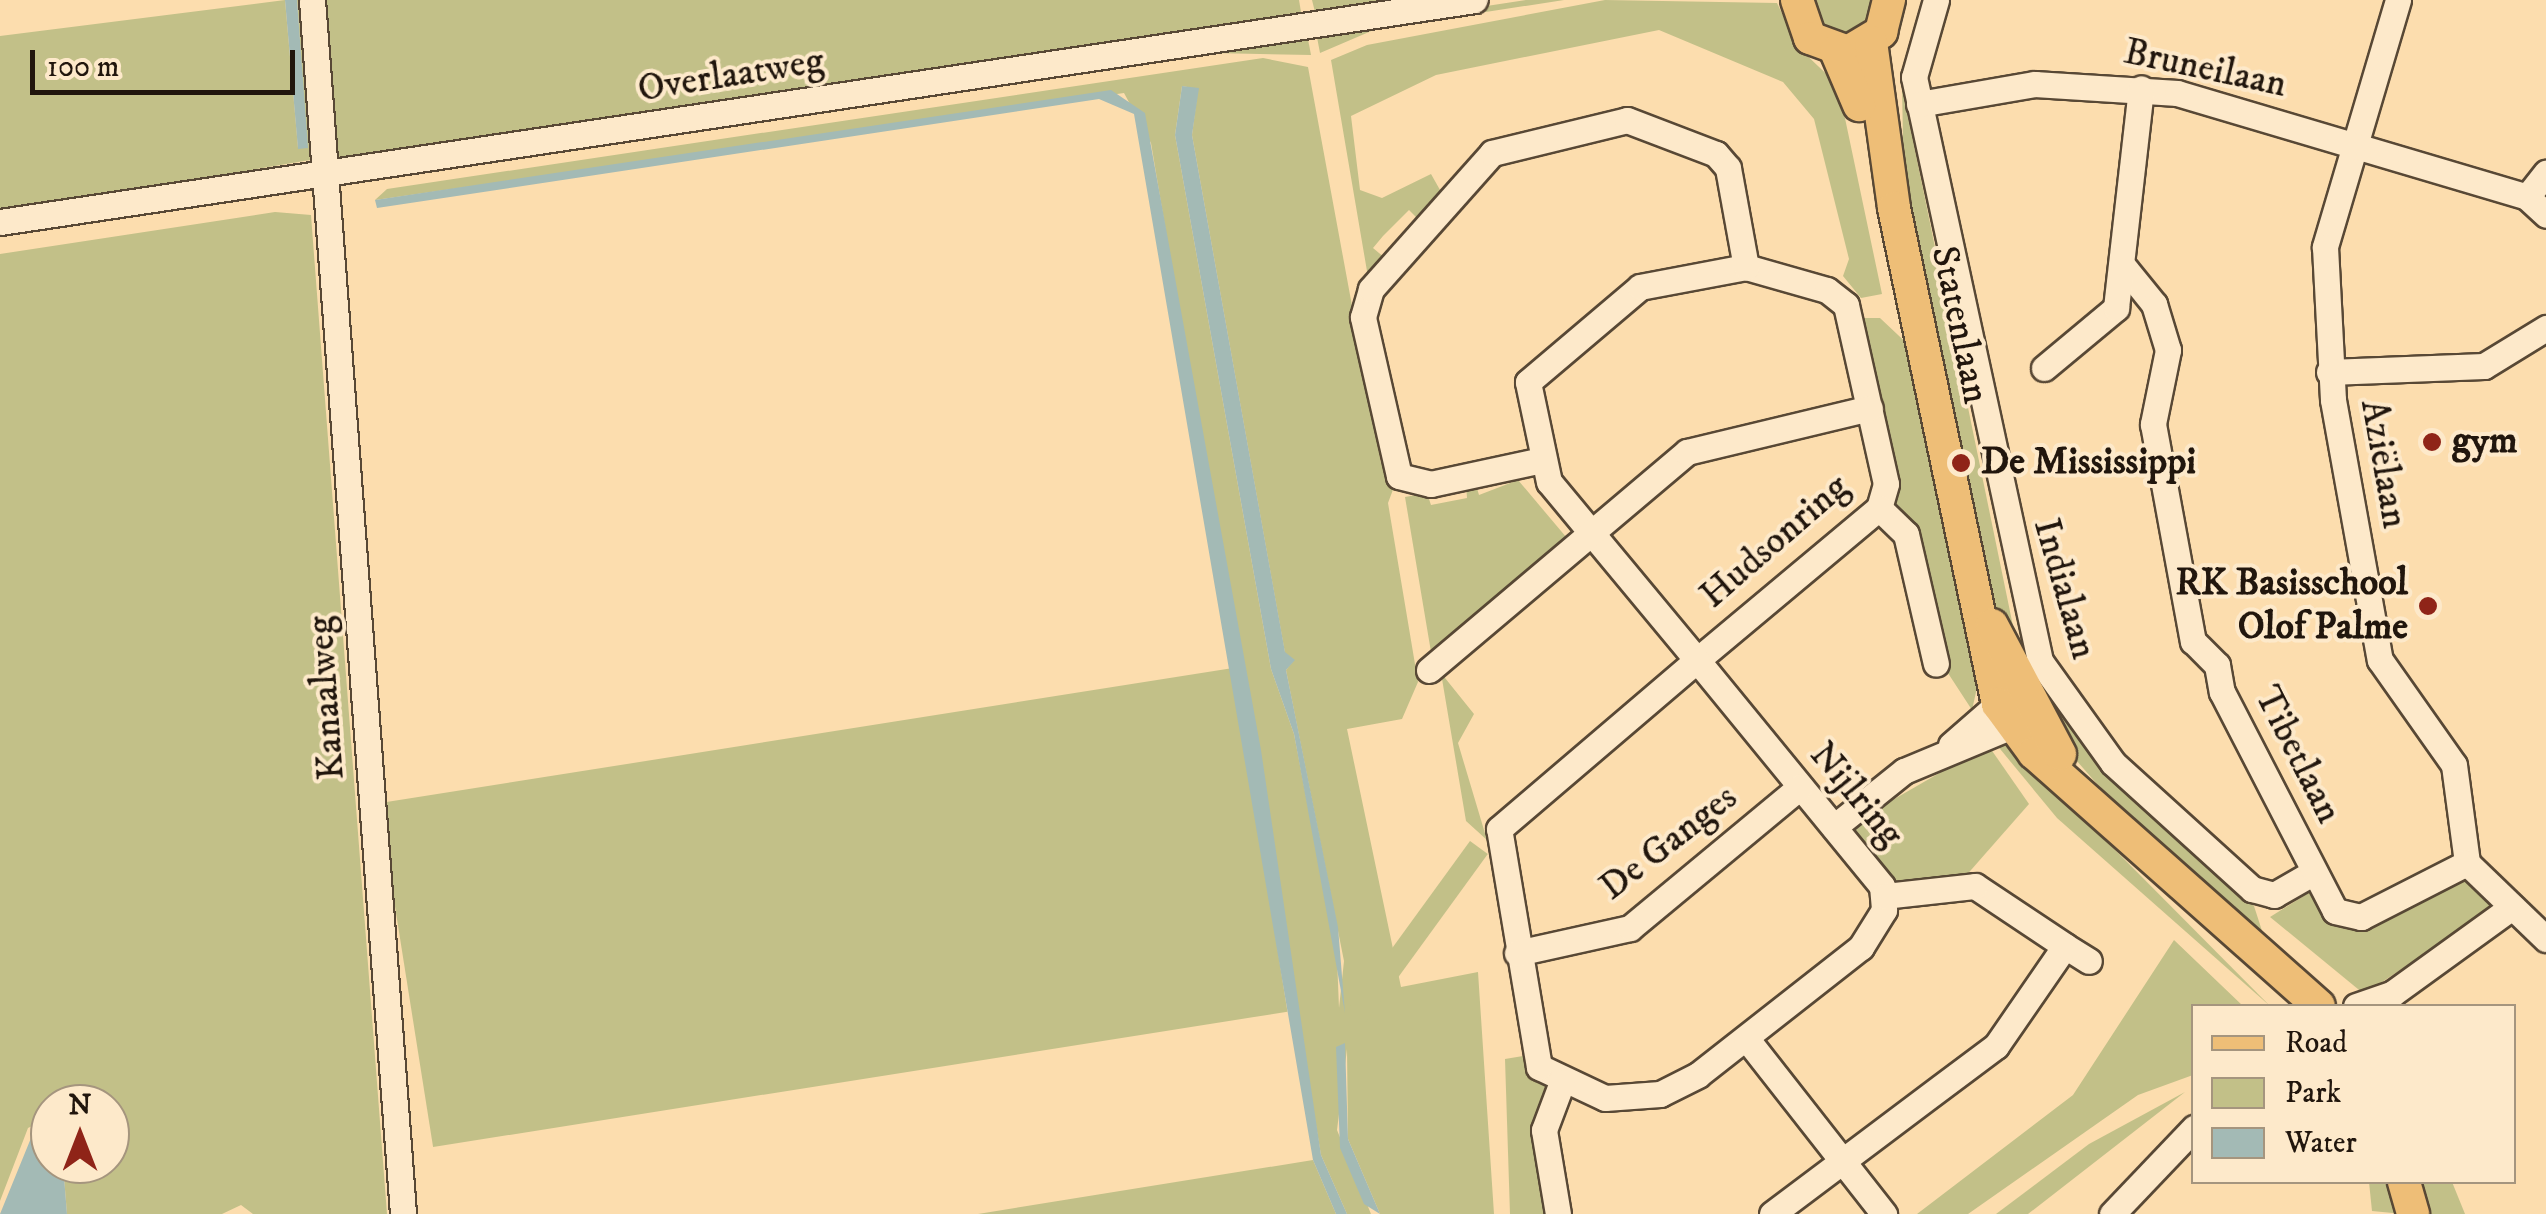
<!DOCTYPE html>
<meta charset="utf-8">
<style>
body{margin:0}
#map{position:relative;width:2546px;height:1214px;overflow:hidden;background:#fcddae;font-family:"IM FELL DW Pica",serif}
div>[style]{position:absolute}
.green>*{inset:0;background:#c2c088;transform-origin:0 0}
.water>*{inset:0;background:#a3bab5}
.roads{filter:drop-shadow(2px 0 #584835) drop-shadow(-2px 0 #584835) drop-shadow(0 2px #584835) drop-shadow(0 -2px #584835)}
.minor>*{height:25px;margin:-12.5px;padding:0 12.5px;transform-origin:12.5px;border-radius:12.5px;background:#fde9ca}
.major>*{height:32px;margin:-16px;padding:0 16px;transform-origin:16px;border-radius:16px;background:#eebe77}
.dots>*{width:28px;height:28px;translate:-50% -50%;box-sizing:border-box;border:5px solid #fde9ca;border-radius:50%}
span{translate:-50% -50%;white-space:nowrap;text-align:center;line-height:1.15;-webkit-text-stroke:8px #fde9ca;paint-order:stroke}
.street-label{font-size:38px;color:#21160d}
.poi-label{font-size:38px;color:#21160d;font-weight:700}
.left{translate:0 -50%;text-align:left}
.right{translate:-100% -50%;text-align:right}
.legend{position:absolute;left:2191px;top:1004px;width:325px;height:180px;box-sizing:border-box;background:#fde9ca;border:2px solid #a5957e;margin:0;padding:12px 18px;list-style:none;font-size:30px;color:#21160d}
.legend li{display:flex;align-items:center;gap:20px;height:50px}
.legend b{width:50px;border:2px solid #a5957e}
.north{position:absolute;left:30px;top:1084px;width:100px;height:100px;box-sizing:border-box;background:#fde9ca;border:2px solid #a5957e;border-radius:50%;rotate:0deg;font-size:28px;font-weight:700;line-height:40px;text-align:center;color:#21160d}
.north::after{content:'';display:block;margin:auto;width:35px;height:45px;background:#8f2418;clip-path:polygon(50% 0,100% 100%,50% 72%,0 100%)}
.scale{position:absolute;left:30px;top:50px;width:265px;height:45px;box-sizing:border-box;border:5px solid #21160d;border-top:0;padding-left:12px;font-size:30px;line-height:35px;white-space:nowrap;color:#21160d;-webkit-text-stroke:8px #fde9ca;paint-order:stroke}
</style>
<div id="map">
<div class="green">
<div style="clip-path:polygon(285px 0,298px 148px,307px 148px,297px 0,304px 0,310px 160px,0 213px,0 36px)"></div>
<div style="clip-path:polygon(321px 0,1299px 0,1301px 12px,333px 159px)"></div>
<div style="clip-path:polygon(1312px 0,1417px 0,1315px 12px)"></div>
<div style="clip-path:polygon(1526px 0,1564px 0,1376px 29px,1320px 53px,1316px 32px)"></div>
<div style="clip-path:polygon(1605px 0,1777px 3px,1798px 47px,1838px 85px,1882px 294px,1861px 298px,1843px 276px,1849px 259px,1814px 119px,1783px 82px,1659px 30px,1436px 75px,1351px 116px,1360px 190px,1382px 198px,1431px 174px,1444px 197px,1419px 220px,1409px 210px,1383px 236px,1373px 248px,1385px 258px,1368px 277px,1331px 60px,1367px 45px)"></div>
<div style="clip-path:polygon(1815px 0,1870px 0,1870px 15px,1852px 33px,1834px 34px,1820px 24px)"></div>
<div style="clip-path:polygon(1307px 34px,1311px 55px,1212px 53px,1217px 47px)"></div>
<div style="clip-path:polygon(evenodd,1263px 58px,1308px 67px,1381px 463px,1397px 479px,1388px 503px,1418px 682px,1402px 719px,1347px 729px,1401px 987px,1478px 972px,1494px 1214px,1380px 1214px,1348px 1139px,1347px 1049px,1337px 1130px,1371px 1214px,1347px 1214px,1321px 1155px,1151px 143px,1124px 93px,375px 200px,387px 189px,1263px 58px,1182px 86px,1198px 89px,1192px 135px,1285px 653px,1294px 660px,1286px 670px,1344px 961px,1339px 1008px,1337px 958px,1294px 734px,1271px 669px,1175px 135px,1182px 86px)"></div>
<div style="clip-path:polygon(1902px 87px,2013px 626px,2057px 710px,2254px 906px,2264px 937px,2104px 792px,2062px 744px,2003px 639px,1904px 193px)"></div>
<div style="clip-path:polygon(275px 212px,311px 215px,387px 1214px,253px 1214px,241px 1205px,222px 1214px,67px 1214px,63px 1164px,110px 1164px,110px 1104px,50px 1104px,50px 1117px,28px 1128px,0 1201px,0 254px)"></div>
<div style="clip-path:polygon(1861px 318px,1880px 318px,1915px 351px,1979px 679px,1972px 710px,1944px 667px,1916px 525px,1893px 503px)"></div>
<div style="clip-path:polygon(1518px 480px,1572px 544px,1431px 652px,1405px 497px,1427px 493px,1431px 505px,1467px 498px,1466px 484px,1475px 482px,1479px 495px)"></div>
<div style="left:1233px;top:668px;width:348px;height:865px;rotate:81deg"></div>
<div style="clip-path:polygon(1441px 673px,1474px 714px,1458px 743px,1487px 840px,1466px 821px)"></div>
<div style="clip-path:polygon(1996px 744px,2013px 747px,2270px 1006px,2057px 818px)"></div>
<div style="clip-path:polygon(1988px 745px,2029px 804px,1964px 878px,1893px 885px,1851px 824px)"></div>
<div style="left:1470px;top:841px;width:22px;height:208px;rotate:36deg"></div>
<div style="clip-path:polygon(2466px 872px,2498px 905px,2364px 994px,2270px 917px,2312px 891px,2334px 921px,2360px 927px)"></div>
<div style="clip-path:polygon(2174px 940px,2243px 1006px,2194px 1006px,2193px 1075px,2138px 1095px,1968px 1214px,1917px 1214px,2073px 1095px)"></div>
<div style="clip-path:polygon(1523px 1056px,1554px 1088px,1553px 1214px,1510px 1214px,1505px 1059px)"></div>
<div style="clip-path:polygon(2185px 1092px,2028px 1214px,1996px 1214px,2089px 1144px)"></div>
<div style="clip-path:polygon(1313px 1160px,1336px 1214px,978px 1214px)"></div>
<div style="clip-path:polygon(2369px 1182px,2388px 1182px,2403px 1214px,2372px 1211px)"></div>
<div style="clip-path:polygon(2411px 1182px,2452px 1182px,2465px 1214px,2424px 1214px)"></div>
</div>
<div class="water">
<div style="clip-path:polygon(285px 0,297px 0,308px 148px,298px 149px)"></div>
<div style="clip-path:polygon(1182px 86px,1199px 88px,1192px 135px,1285px 652px,1295px 660px,1286px 670px,1338px 927px,1345px 1013px,1294px 734px,1271px 669px,1175px 135px)"></div>
<div style="clip-path:polygon(1111px 90px,1145px 113px,1261px 750px,1321px 1155px,1347px 1214px,1336px 1214px,1313px 1160px,1134px 114px,1099px 99px,377px 208px,375px 200px)"></div>
<div style="clip-path:polygon(1345px 1043px,1348px 1139px,1380px 1214px,1364px 1204px,1340px 1148px,1336px 1047px)"></div>
<div style="clip-path:polygon(40px 1116px,50px 1117px,50px 1164px,63px 1164px,67px 1214px,0 1214px)"></div>
</div>
<div class="roads">
<div class="minor">
<div style="left:312px;top:0;width:1217px;rotate:85.71deg"></div>
<div style="left:1936px;top:0;width:80px;rotate:105.9deg"></div>
<div style="left:1914px;top:77px;width:597px;rotate:77.82deg"></div>
<div style="left:2040px;top:661px;width:125px;rotate:54.4deg"></div>
<div style="left:2113px;top:763px;width:188px;rotate:42.2deg"></div>
<div style="left:2252px;top:889px;width:23px;rotate:15deg"></div>
<div style="left:2274px;top:895px;width:46px;rotate:-29.9deg"></div>
<div style="left:2398px;top:0;width:258px;rotate:106.5deg"></div>
<div style="left:2325px;top:247px;width:153px;rotate:87deg"></div>
<div style="left:2333px;top:400px;width:264px;rotate:79.8deg"></div>
<div style="left:2380px;top:660px;width:128px;rotate:54.8deg"></div>
<div style="left:2454px;top:765px;width:99px;rotate:82.4deg"></div>
<div style="left:2467px;top:863px;width:110px;rotate:43.9deg"></div>
<div style="left:1919px;top:104px;width:118px;rotate:-9.8deg"></div>
<div style="left:2035px;top:84px;width:142px;rotate:3.6deg"></div>
<div style="left:2177px;top:93px;width:365px;rotate:16.5deg"></div>
<div style="left:2527px;top:197px;width:26px;rotate:43deg"></div>
<div style="left:2527px;top:197px;width:31px;rotate:-52deg"></div>
<div style="left:0;top:222px;width:1491px;rotate:-8.56deg"></div>
<div style="left:1746px;top:267px;width:84px;rotate:15.9deg"></div>
<div style="left:1827px;top:290px;width:24px;rotate:38deg"></div>
<div style="left:1846px;top:305px;width:183px;rotate:77.4deg"></div>
<div style="left:1886px;top:484px;width:25px;rotate:106deg"></div>
<div style="left:1879px;top:508px;width:237px;rotate:140.1deg"></div>
<div style="left:1697px;top:660px;width:231px;rotate:-129.7deg"></div>
<div style="left:1549px;top:482px;width:102px;rotate:-101.9deg"></div>
<div style="left:1528px;top:382px;width:147px;rotate:-40.3deg"></div>
<div style="left:1640px;top:287px;width:108px;rotate:-10.7deg"></div>
<div style="left:2124px;top:267px;width:48px;rotate:51deg"></div>
<div style="left:2154px;top:304px;width:48px;rotate:73.1deg"></div>
<div style="left:2168px;top:350px;width:76px;rotate:101.5deg"></div>
<div style="left:2153px;top:424px;width:221px;rotate:79.6deg"></div>
<div style="left:2193px;top:641px;width:34px;rotate:45deg"></div>
<div style="left:2217px;top:665px;width:27px;rotate:80deg"></div>
<div style="left:2222px;top:692px;width:246px;rotate:62.7deg"></div>
<div style="left:2335px;top:911px;width:27px;rotate:13deg"></div>
<div style="left:2361px;top:917px;width:119px;rotate:-27deg"></div>
<div style="left:2044px;top:368px;width:94px;rotate:-39.8deg"></div>
<div style="left:2116px;top:308px;width:221px;rotate:-83.5deg"></div>
<div style="left:2329px;top:372px;width:155px;rotate:-2.2deg"></div>
<div style="left:2484px;top:366px;width:73px;rotate:-31.5deg"></div>
<div style="left:1542px;top:460px;width:114px;rotate:167.8deg"></div>
<div style="left:1431px;top:484px;width:33px;rotate:-166deg"></div>
<div style="left:1399px;top:476px;width:163px;rotate:-102.8deg"></div>
<div style="left:1363px;top:317px;width:29px;rotate:-74deg"></div>
<div style="left:1371px;top:289px;width:182px;rotate:-48.3deg"></div>
<div style="left:1492px;top:153px;width:139px;rotate:-13.7deg"></div>
<div style="left:1627px;top:120px;width:95px;rotate:20.9deg"></div>
<div style="left:1716px;top:154px;width:18px;rotate:49deg"></div>
<div style="left:1728px;top:168px;width:101px;rotate:79.7deg"></div>
<div style="left:1879px;top:508px;width:37px;rotate:44deg"></div>
<div style="left:1906px;top:534px;width:133px;rotate:77deg"></div>
<div style="left:1697px;top:660px;width:292px;rotate:50.7deg"></div>
<div style="left:1882px;top:886px;width:24px;rotate:85deg"></div>
<div style="left:1884px;top:910px;width:44px;rotate:121.9deg"></div>
<div style="left:1861px;top:947px;width:207px;rotate:141.9deg"></div>
<div style="left:1698px;top:1075px;width:42px;rotate:153.4deg"></div>
<div style="left:1660px;top:1094px;width:55px;rotate:175.8deg"></div>
<div style="left:1605px;top:1098px;width:73px;rotate:-154.8deg"></div>
<div style="left:1539px;top:1067px;width:241px;rotate:-99.5deg"></div>
<div style="left:1499px;top:829px;width:260px;rotate:-40.5deg"></div>
<div style="left:1429px;top:670px;width:338px;rotate:-40.2deg"></div>
<div style="left:1687px;top:452px;width:188px;rotate:-13.5deg"></div>
<div style="left:1951px;top:745px;width:62px;rotate:-41.1deg"></div>
<div style="left:1998px;top:704px;width:17px;rotate:-3deg"></div>
<div style="left:1834px;top:827px;width:90px;rotate:-38.7deg"></div>
<div style="left:1904px;top:771px;width:117px;rotate:-22.6deg"></div>
<div style="left:2012px;top:726px;width:17px;rotate:-59deg"></div>
<div style="left:2065px;top:946px;width:28px;rotate:32deg"></div>
<div style="left:1517px;top:953px;width:116px;rotate:-12.5deg"></div>
<div style="left:1630px;top:928px;width:221px;rotate:-39.7deg"></div>
<div style="left:2356px;top:1006px;width:39px;rotate:-19deg"></div>
<div style="left:2393px;top:993px;width:147px;rotate:-35.9deg"></div>
<div style="left:1746px;top:1038px;width:224px;rotate:51.9deg"></div>
<div style="left:1558px;top:1214px;width:85px;rotate:-99.5deg"></div>
<div style="left:1544px;top:1130px;width:51px;rotate:-69.4deg"></div>
<div style="left:1772px;top:1214px;width:280px;rotate:-36.9deg"></div>
<div style="left:1996px;top:1046px;width:121px;rotate:-55.4deg"></div>
<div style="left:2065px;top:946px;width:108px;rotate:-146.3deg"></div>
<div style="left:1975px;top:886px;width:91px;rotate:173.7deg"></div>
<div style="left:2112px;top:1214px;width:119px;rotate:-46.4deg"></div>
</div>
<div class="major">
<div style="left:1797px;top:0;width:40px;rotate:71.1deg"></div>
<div style="left:1810px;top:38px;width:40px;rotate:20.2deg"></div>
<div style="left:1848px;top:52px;width:39px;rotate:-31deg"></div>
<div style="left:1881px;top:32px;width:33px;rotate:-76deg"></div>
<div style="left:1871px;top:42px;width:168px;rotate:82.1deg"></div>
<div style="left:1894px;top:208px;width:507px;rotate:78.16deg"></div>
<div style="left:1998px;top:704px;width:61px;rotate:53.7deg"></div>
<div style="left:2034px;top:753px;width:381px;rotate:41.6deg"></div>
<div style="left:1836px;top:51px;width:59px;rotate:66.9deg"></div>
<div style="left:1992px;top:625px;width:146px;rotate:62.2deg"></div>
<div style="left:2404px;top:1182px;width:33px;rotate:74deg"></div>
</div>
</div>
<div class="dots">
<div style="left:2432px;top:442px;background:#8f2418"></div>
<div style="left:1961px;top:463px;background:#8f2418"></div>
<div style="left:2428px;top:606px;background:#8f2418"></div>
</div>
<div class="street-label">
<span style="left:2205px;top:69px;rotate:12deg">Bruneilaan</span>
<span style="left:731px;top:76px;rotate:-9deg">Overlaatweg</span>
<span style="left:1959px;top:325px;rotate:78deg">Statenlaan</span>
<span style="left:2383px;top:464px;rotate:80deg">Aziëlaan</span>
<span style="left:1775px;top:542px;rotate:-41deg">Hudsonring</span>
<span style="left:2064px;top:589px;rotate:74deg">Indialaan</span>
<span style="left:327px;top:698px;rotate:-94deg">Kanaalweg</span>
<span style="left:2297px;top:755px;rotate:63deg">Tibetlaan</span>
<span style="left:1856px;top:795px;rotate:50deg">Nijlring</span>
<span style="left:1669px;top:843px;rotate:-38deg">De Ganges</span>
</div>
<div class="poi-label">
<span class="left" style="left:2452px;top:442px">gym</span>
<span class="left" style="left:1981px;top:463px">De Mississippi</span>
<span class="right" style="left:2408px;top:606px">RK Basisschool<br>Olof Palme</span>
</div>
<ul class="legend">
<li><b style="height:12px;background:#eebe77"></b>Road</li>
<li><b style="height:28px;background:#c2c088"></b>Park</li>
<li><b style="height:28px;background:#a3bab5"></b>Water</li>
</ul>
<div class="north">N</div>
<div class="scale">100 m</div>
</div>
